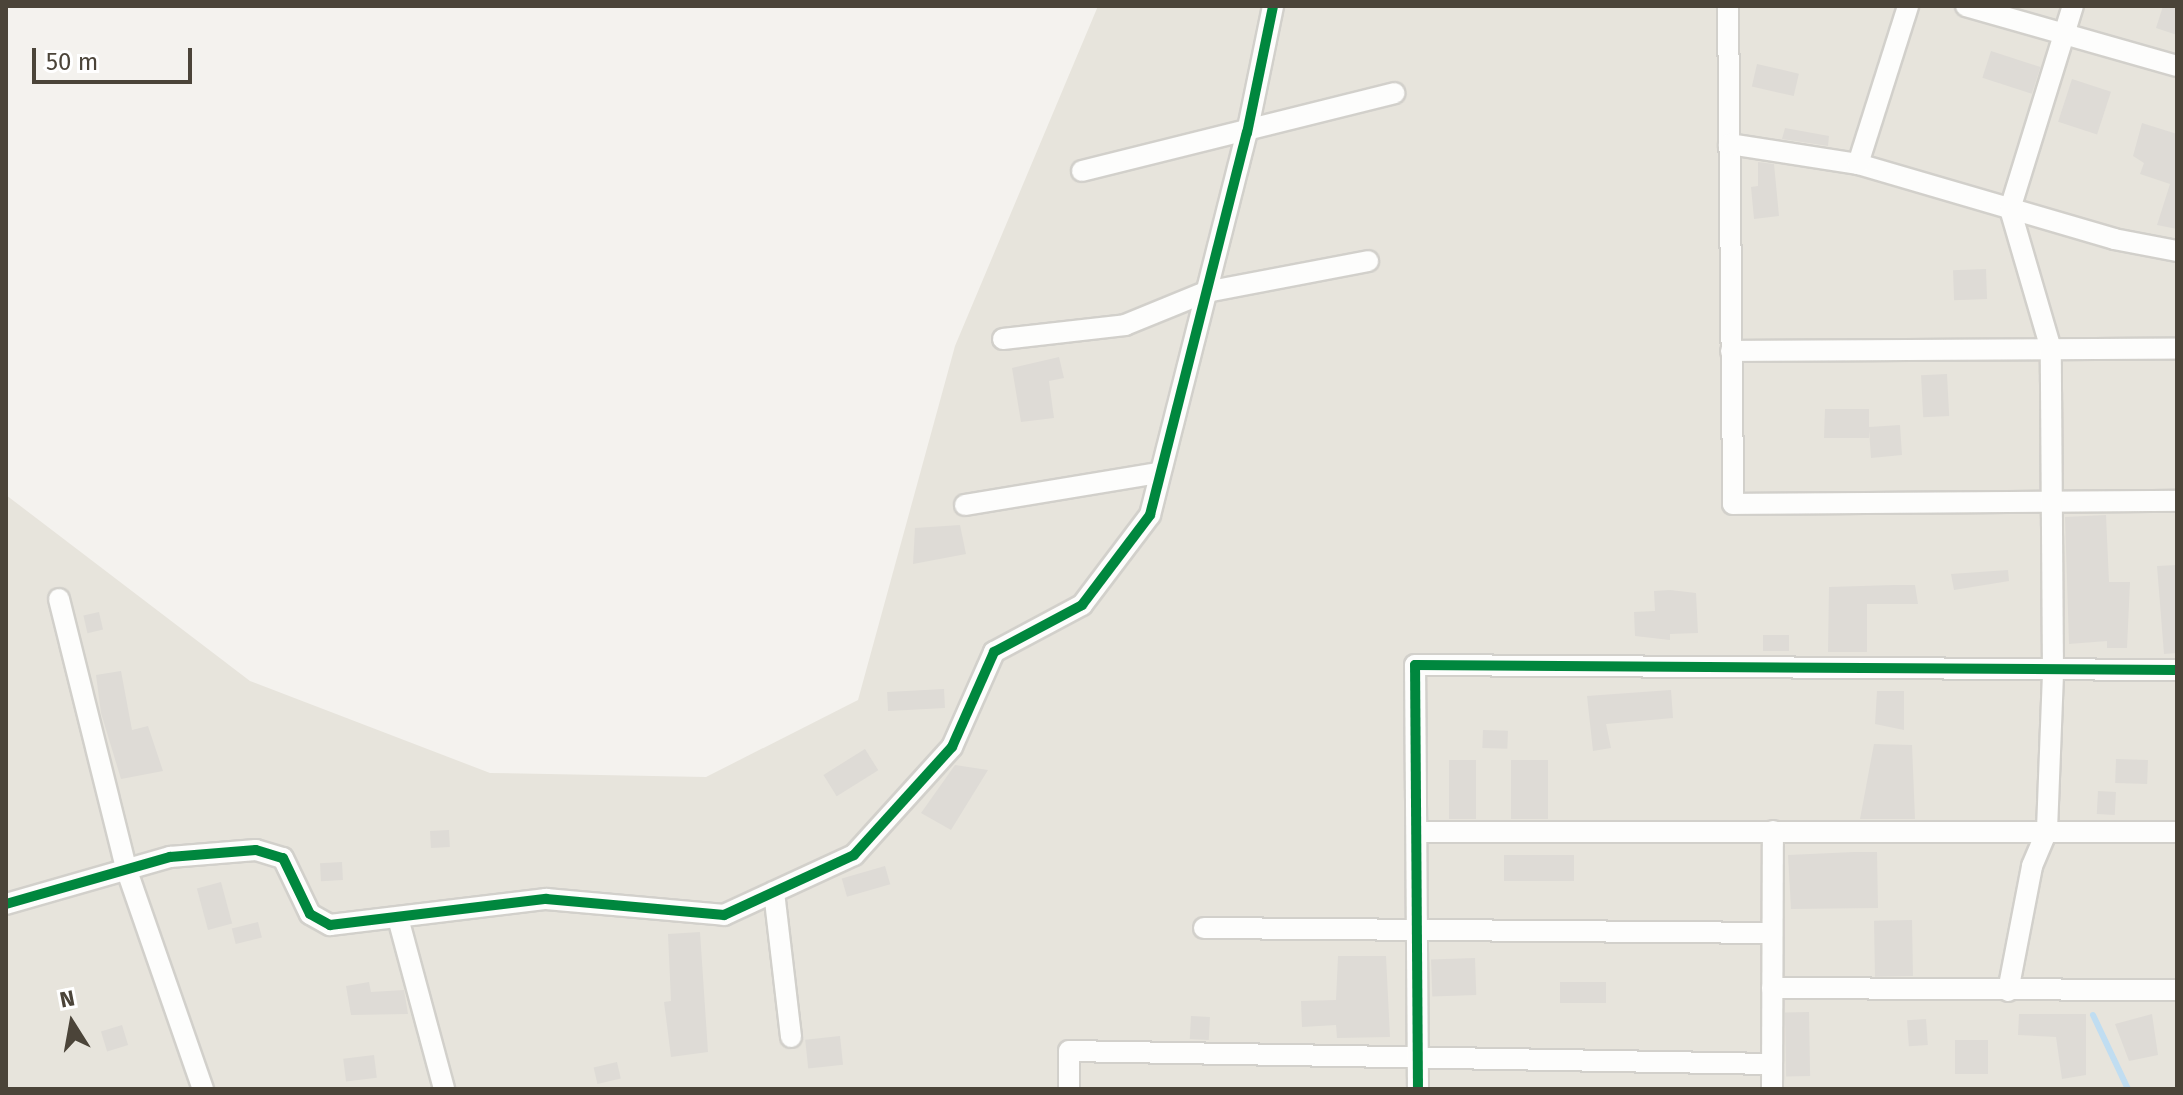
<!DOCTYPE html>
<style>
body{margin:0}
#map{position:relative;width:2183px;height:1095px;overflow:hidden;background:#f4f2ee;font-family:"Fira Sans",sans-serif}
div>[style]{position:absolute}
.residential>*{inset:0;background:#e7e4dc}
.stream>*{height:6px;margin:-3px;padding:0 3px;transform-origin:3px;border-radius:3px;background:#c0ddf1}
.building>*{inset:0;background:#dedbd6;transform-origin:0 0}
.roads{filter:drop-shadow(2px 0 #d2d0cb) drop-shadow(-2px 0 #d2d0cb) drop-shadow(0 2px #d2d0cb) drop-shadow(0 -2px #d2d0cb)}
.minor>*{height:20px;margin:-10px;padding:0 10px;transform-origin:10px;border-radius:10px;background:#fdfdfc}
.cycleway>*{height:10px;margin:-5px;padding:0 5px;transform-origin:5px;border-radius:5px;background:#00873e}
span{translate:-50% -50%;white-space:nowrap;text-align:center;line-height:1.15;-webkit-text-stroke:8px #fff;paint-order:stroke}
.frame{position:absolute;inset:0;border:8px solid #4b4439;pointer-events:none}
.north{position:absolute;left:32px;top:983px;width:80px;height:80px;-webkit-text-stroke:6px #fff;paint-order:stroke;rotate:349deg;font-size:22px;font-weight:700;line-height:32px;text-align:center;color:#4b4439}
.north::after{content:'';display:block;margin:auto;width:28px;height:36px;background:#4b4439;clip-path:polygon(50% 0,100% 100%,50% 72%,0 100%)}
.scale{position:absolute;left:32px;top:48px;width:160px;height:36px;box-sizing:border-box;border:4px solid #4b4439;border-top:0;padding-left:10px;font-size:24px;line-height:28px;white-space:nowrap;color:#4b4439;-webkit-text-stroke:6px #fff;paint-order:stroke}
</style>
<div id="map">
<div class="residential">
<div style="clip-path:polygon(1098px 6px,2177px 6px,2177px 1089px,6px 1089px,6px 495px,250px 681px,490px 773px,706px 777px,858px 700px,955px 346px)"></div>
</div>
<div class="stream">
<div style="left:2093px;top:1015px;width:82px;rotate:64.7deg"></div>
</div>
<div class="building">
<div style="clip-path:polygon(2163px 6px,2177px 6px,2177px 35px,2156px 28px)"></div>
<div style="left:1991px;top:51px;width:52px;height:28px;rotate:18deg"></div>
<div style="left:1757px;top:64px;width:43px;height:23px;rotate:13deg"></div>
<div style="left:2072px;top:79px;width:41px;height:45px;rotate:18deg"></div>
<div style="clip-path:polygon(2142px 123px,2177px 134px,2177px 229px,2157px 225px,2170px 184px,2140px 174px,2144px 163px,2133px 156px)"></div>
<div style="clip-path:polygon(1785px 128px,1829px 136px,1828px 146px,1782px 139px)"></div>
<div style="clip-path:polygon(1758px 162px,1774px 164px,1779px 216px,1754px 219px,1751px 187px,1758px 186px)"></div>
<div style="left:1986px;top:269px;width:30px;height:33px;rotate:88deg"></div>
<div style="clip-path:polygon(1059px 357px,1064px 378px,1049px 381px,1054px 418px,1021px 422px,1012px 368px)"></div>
<div style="left:1947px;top:374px;width:42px;height:26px;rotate:87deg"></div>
<div style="clip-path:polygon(1825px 409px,1869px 409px,1869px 427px,1900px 425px,1902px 455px,1871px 458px,1869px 429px,1869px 438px,1824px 438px)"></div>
<div style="clip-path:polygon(2106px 515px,2109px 582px,2130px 582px,2127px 648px,2107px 648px,2107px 641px,2069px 644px,2065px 517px)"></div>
<div style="clip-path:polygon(960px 525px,966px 554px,913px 564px,915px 528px)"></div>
<div style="clip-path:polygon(2177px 565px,2177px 653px,2164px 654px,2157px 566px)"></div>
<div style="clip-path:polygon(2008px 570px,2009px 581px,1954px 590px,1951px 574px)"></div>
<div style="clip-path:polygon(1895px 585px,1915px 585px,1918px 604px,1867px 604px,1867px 652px,1828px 652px,1829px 587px)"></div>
<div style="clip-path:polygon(1670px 590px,1696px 593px,1698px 633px,1670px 634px,1670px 640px,1635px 636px,1634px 612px,1655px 611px,1654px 591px)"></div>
<div style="left:99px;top:612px;width:18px;height:16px;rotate:77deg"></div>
<div style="left:1763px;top:635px;width:26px;height:16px"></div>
<div style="clip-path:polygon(121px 671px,132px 730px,148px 726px,163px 771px,121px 779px,101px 713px,96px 675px)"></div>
<div style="left:944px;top:689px;width:19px;height:57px;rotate:87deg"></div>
<div style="clip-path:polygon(1671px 690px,1673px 718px,1606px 724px,1611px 748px,1593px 751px,1587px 696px)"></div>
<div style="clip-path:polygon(1877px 691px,1904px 691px,1904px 730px,1875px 724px)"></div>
<div style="left:1483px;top:730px;width:25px;height:18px;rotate:2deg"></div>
<div style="clip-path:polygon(1874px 744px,1912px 745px,1915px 819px,1860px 819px)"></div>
<div style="left:865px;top:749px;width:25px;height:49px;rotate:58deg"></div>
<div style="left:2116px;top:759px;width:32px;height:24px;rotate:2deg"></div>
<div style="left:1449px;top:760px;width:27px;height:59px"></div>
<div style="left:1511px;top:760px;width:37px;height:59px"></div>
<div style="clip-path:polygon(955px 765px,988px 770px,951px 830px,921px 813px)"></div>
<div style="left:2098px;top:791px;width:18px;height:23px;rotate:3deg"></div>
<div style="left:449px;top:830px;width:17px;height:19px;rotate:87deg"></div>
<div style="clip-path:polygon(1854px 852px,1877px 852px,1878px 908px,1791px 909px,1788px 855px)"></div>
<div style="left:1504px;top:855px;width:70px;height:26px"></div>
<div style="left:342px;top:862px;width:18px;height:22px;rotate:87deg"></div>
<div style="left:885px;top:866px;width:19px;height:45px;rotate:74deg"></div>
<div style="left:221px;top:882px;width:43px;height:25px;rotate:75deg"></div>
<div style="left:1912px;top:920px;width:56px;height:38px;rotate:89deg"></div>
<div style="left:258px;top:922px;width:16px;height:27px;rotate:76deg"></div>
<div style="clip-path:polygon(700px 932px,708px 1052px,671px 1057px,664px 1002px,671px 1001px,668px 934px)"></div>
<div style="clip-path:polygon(1338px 956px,1386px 956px,1390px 1037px,1337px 1038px,1336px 1025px,1302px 1027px,1301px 1001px,1336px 1000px)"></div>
<div style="left:1475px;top:958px;width:37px;height:44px;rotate:88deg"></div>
<div style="clip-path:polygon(369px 982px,371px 992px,404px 990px,408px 1014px,351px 1015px,346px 986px)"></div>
<div style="left:1560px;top:982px;width:46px;height:21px"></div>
<div style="left:1809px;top:1012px;width:64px;height:24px;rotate:89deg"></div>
<div style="clip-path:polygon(2019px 1014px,2086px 1014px,2086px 1075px,2062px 1079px,2056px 1037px,2018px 1035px)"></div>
<div style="clip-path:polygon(2152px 1014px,2158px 1055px,2129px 1061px,2115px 1024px)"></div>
<div style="left:1191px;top:1016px;width:19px;height:23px;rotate:3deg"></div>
<div style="left:1926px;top:1019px;width:26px;height:19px;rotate:86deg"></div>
<div style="left:122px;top:1025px;width:21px;height:22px;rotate:73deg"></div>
<div style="left:840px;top:1036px;width:29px;height:35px;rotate:84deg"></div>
<div style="left:1955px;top:1040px;width:33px;height:34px"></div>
<div style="left:374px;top:1055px;width:23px;height:31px;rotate:83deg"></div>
<div style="left:617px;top:1062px;width:17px;height:24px;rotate:77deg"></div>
</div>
<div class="roads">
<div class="minor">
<div style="left:1728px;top:6px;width:498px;rotate:89.4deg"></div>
<div style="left:1733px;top:504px;width:444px;rotate:-0.4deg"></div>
<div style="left:1966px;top:6px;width:219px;rotate:15.9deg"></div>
<div style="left:1729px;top:144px;width:131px;rotate:8.8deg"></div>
<div style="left:1858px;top:164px;width:267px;rotate:16.3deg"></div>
<div style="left:2114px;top:239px;width:64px;rotate:10.8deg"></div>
<div style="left:1858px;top:164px;width:166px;rotate:-72.4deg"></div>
<div style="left:1082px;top:171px;width:322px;rotate:-14deg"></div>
<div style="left:1003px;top:339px;width:123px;rotate:-6.5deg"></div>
<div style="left:1125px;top:325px;width:87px;rotate:-22.2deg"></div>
<div style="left:1206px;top:292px;width:165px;rotate:-10.8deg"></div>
<div style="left:1731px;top:351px;width:446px;rotate:-0.3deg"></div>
<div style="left:965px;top:505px;width:197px;rotate:-9.4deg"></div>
<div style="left:59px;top:599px;width:280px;rotate:76deg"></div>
<div style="left:127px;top:871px;width:231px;rotate:70.8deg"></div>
<div style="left:1417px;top:832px;width:760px"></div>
<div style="left:774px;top:892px;width:146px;rotate:83.3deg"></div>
<div style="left:6px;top:904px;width:171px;rotate:-16deg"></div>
<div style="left:170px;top:857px;width:86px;rotate:-4.7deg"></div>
<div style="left:256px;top:850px;width:28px;rotate:17deg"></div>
<div style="left:283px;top:858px;width:62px;rotate:64.3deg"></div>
<div style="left:310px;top:914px;width:23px;rotate:29deg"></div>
<div style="left:330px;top:925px;width:218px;rotate:-6.9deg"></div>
<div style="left:546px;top:899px;width:179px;rotate:5.1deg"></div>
<div style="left:724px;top:915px;width:143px;rotate:-24.8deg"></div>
<div style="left:854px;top:855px;width:146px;rotate:-47.8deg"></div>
<div style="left:952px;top:747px;width:104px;rotate:-66.1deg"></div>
<div style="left:994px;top:652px;width:100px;rotate:-28.1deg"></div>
<div style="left:1082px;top:605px;width:113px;rotate:-52.9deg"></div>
<div style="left:1150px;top:515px;width:394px;rotate:-75.8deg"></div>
<div style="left:1247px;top:133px;width:130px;rotate:-78.4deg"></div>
<div style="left:398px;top:918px;width:177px;rotate:74.9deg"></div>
<div style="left:1204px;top:928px;width:568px;rotate:0.5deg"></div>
<div style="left:1772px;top:988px;width:405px;rotate:0.3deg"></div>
<div style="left:2008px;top:991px;width:127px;rotate:-79.1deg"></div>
<div style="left:2032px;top:866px;width:39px;rotate:-67deg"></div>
<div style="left:2047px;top:830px;width:157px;rotate:-87.8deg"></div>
<div style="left:2053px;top:673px;width:324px;rotate:-90.4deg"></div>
<div style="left:2051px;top:349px;width:146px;rotate:-106.3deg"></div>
<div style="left:2010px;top:209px;width:213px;rotate:-72.8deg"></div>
<div style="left:1069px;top:1089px;width:38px;rotate:-90deg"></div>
<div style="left:1069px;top:1051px;width:703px;rotate:1.06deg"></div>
<div style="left:1418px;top:1089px;width:424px;rotate:-90.4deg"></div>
<div style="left:1415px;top:665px;width:762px;rotate:0.38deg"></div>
<div style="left:1772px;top:1089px;width:258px;rotate:-89.8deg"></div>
</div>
</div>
<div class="cycleway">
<div style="left:6px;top:904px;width:171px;rotate:-16deg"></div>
<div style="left:170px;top:857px;width:86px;rotate:-4.7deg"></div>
<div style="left:256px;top:850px;width:28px;rotate:17deg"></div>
<div style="left:283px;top:858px;width:62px;rotate:64.3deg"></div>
<div style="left:310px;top:914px;width:23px;rotate:29deg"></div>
<div style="left:330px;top:925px;width:218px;rotate:-6.9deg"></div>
<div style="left:546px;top:899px;width:179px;rotate:5.1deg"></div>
<div style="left:724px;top:915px;width:143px;rotate:-24.8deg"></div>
<div style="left:854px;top:855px;width:146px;rotate:-47.8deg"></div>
<div style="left:952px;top:747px;width:104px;rotate:-66.1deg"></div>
<div style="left:994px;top:652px;width:100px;rotate:-28.1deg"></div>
<div style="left:1082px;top:605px;width:113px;rotate:-52.9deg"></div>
<div style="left:1150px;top:515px;width:394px;rotate:-75.8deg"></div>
<div style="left:1247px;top:133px;width:130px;rotate:-78.4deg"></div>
<div style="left:1418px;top:1089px;width:424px;rotate:-90.4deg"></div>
<div style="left:1415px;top:665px;width:762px;rotate:0.38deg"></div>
</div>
<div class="frame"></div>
<div class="north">N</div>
<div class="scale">50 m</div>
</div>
